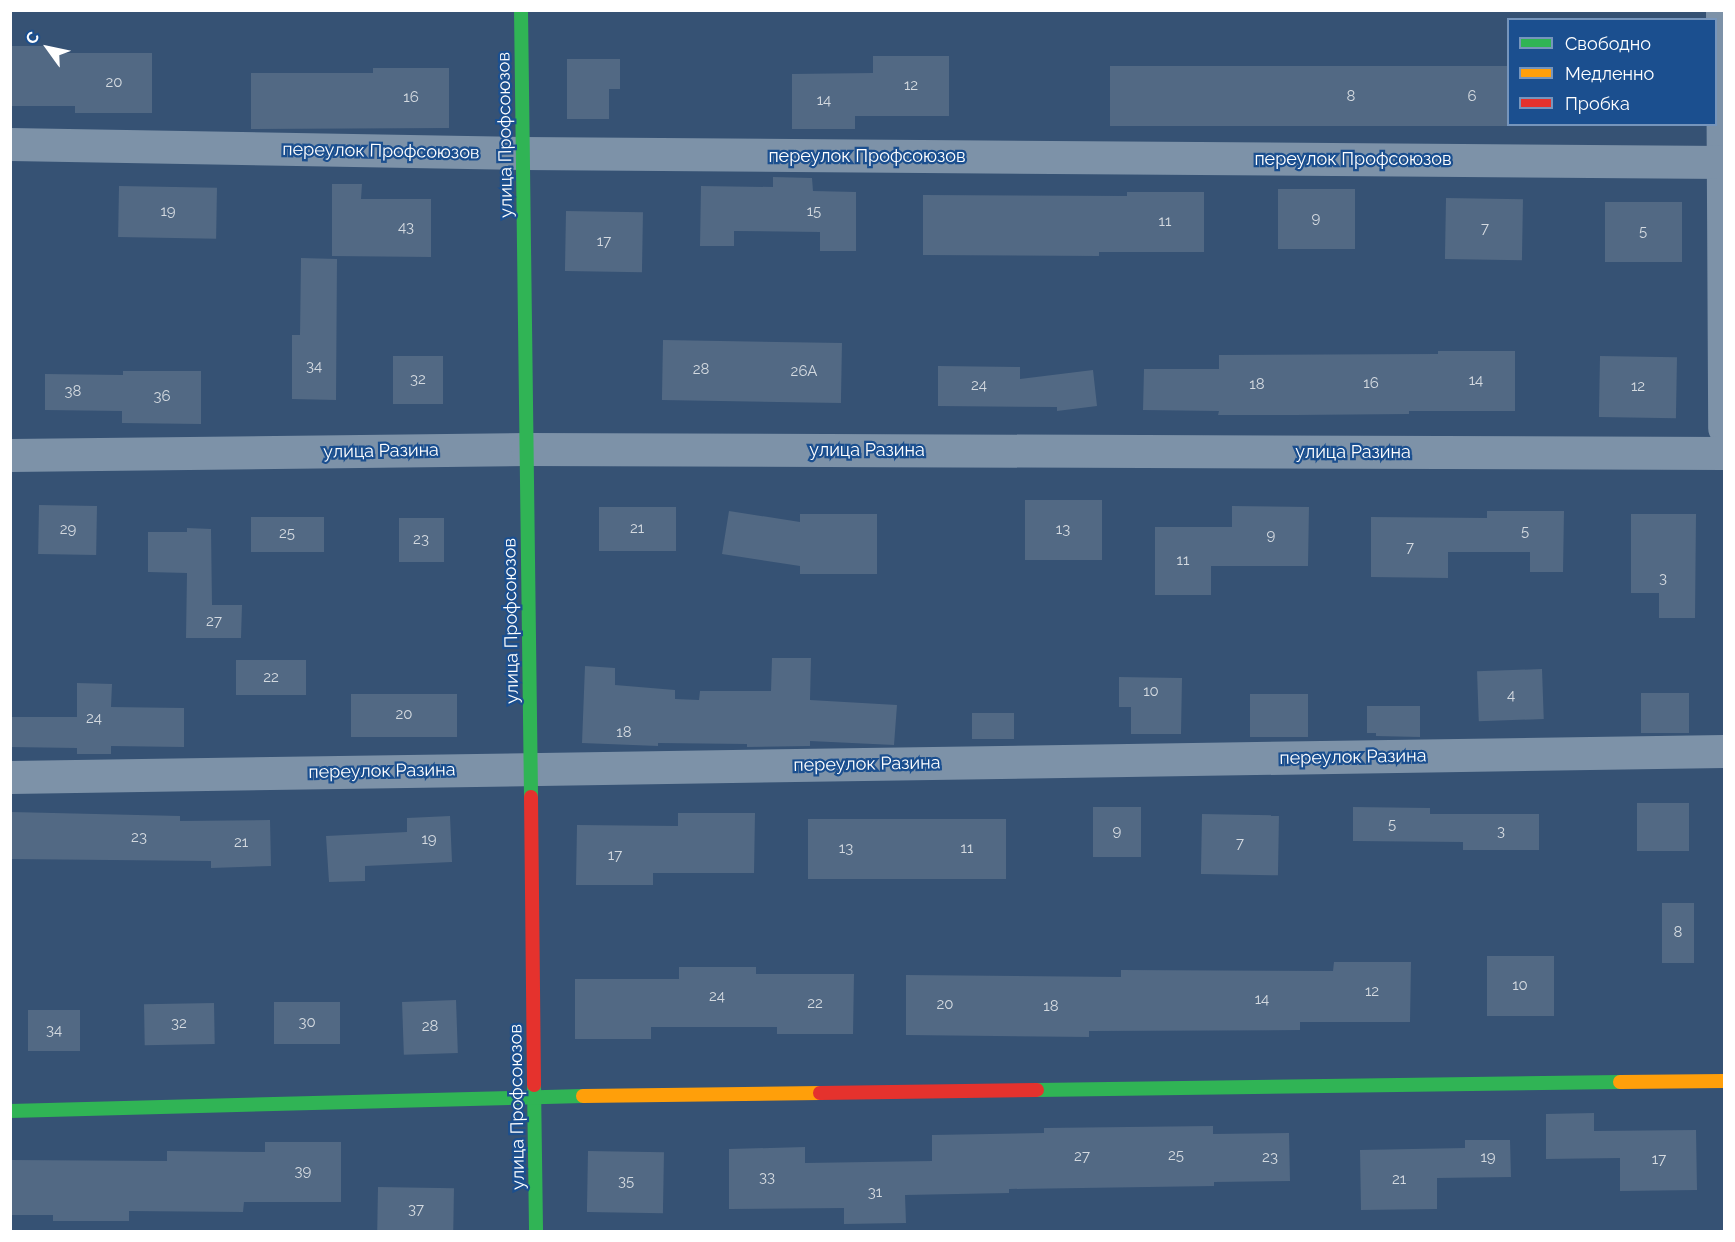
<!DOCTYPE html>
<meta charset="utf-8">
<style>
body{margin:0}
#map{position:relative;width:1735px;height:1242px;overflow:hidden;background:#365274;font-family:Raleway,sans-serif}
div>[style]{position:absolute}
.building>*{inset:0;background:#526984;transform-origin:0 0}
.street>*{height:33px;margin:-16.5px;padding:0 16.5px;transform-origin:16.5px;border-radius:16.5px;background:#7d92a8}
.fast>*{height:14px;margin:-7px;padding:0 7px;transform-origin:7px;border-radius:7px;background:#30b455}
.slow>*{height:14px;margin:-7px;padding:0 7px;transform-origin:7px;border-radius:7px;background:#ff9f0a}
.jam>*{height:14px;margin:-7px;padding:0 7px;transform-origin:7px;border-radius:7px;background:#e5322d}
span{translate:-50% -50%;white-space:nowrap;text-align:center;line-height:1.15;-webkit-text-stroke:4.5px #1b4f8f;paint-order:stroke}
.number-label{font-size:15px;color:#d4dae0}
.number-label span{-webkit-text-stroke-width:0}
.street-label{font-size:18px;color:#fff}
.frame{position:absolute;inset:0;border:12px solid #fff;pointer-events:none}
.legend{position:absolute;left:1507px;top:18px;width:210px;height:108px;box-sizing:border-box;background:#1b4f8f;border:2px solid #7695bc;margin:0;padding:8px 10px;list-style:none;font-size:18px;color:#fff}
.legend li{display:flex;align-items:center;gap:12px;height:30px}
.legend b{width:30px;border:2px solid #7695bc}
.north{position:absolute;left:18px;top:18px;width:60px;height:60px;-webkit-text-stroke:4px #1b4f8f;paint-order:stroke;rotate:303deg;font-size:16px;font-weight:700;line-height:24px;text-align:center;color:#fff}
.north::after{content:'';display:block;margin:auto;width:21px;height:27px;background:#fff;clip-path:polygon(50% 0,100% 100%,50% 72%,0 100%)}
</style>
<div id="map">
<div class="building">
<div style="clip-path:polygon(10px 46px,50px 46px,50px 53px,152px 53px,152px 113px,75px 113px,75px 106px,10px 106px)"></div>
<div style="clip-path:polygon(873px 56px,949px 56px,949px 116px,855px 116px,855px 129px,792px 129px,792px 74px,873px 73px)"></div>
<div style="clip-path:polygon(567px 59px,620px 59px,620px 89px,609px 89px,609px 119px,567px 119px)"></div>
<div style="left:1110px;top:66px;width:399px;height:60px"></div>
<div style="clip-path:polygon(373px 68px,449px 68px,449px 128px,251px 129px,251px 73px,373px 73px)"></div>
<div style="clip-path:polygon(773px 177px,812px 178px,813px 191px,856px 192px,856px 251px,820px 251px,820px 232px,734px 231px,734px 246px,700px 246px,701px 186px,773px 187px)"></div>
<div style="clip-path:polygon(332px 184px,362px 184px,361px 199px,431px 199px,431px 257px,332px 256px)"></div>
<div style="left:119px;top:186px;width:98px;height:51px;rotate:1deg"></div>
<div style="left:1278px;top:189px;width:77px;height:60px"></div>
<div style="clip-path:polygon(1127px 192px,1204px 192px,1204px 252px,1099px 252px,1099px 256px,923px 255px,923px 195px,1127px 196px)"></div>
<div style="left:1446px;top:198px;width:77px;height:61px;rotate:1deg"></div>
<div style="left:1605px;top:202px;width:77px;height:60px"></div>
<div style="left:566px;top:211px;width:77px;height:60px;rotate:1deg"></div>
<div style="clip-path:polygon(301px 258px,337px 259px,336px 400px,292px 399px,292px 335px,300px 335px)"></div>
<div style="left:663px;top:340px;width:179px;height:60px;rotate:1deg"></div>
<div style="clip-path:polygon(1438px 351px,1515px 351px,1515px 411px,1409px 411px,1409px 414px,1295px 415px,1218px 415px,1219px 411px,1143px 410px,1144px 369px,1219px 369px,1219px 355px,1438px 354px)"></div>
<div style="left:393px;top:356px;width:50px;height:48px"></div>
<div style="left:1600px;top:356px;width:77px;height:61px;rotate:1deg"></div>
<div style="clip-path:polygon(938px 366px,1020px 367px,1020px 379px,1093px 370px,1097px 406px,1057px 411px,1057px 407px,938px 406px)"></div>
<div style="clip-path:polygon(123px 371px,201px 371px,201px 424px,122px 423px,122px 411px,45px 410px,45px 374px,123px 375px)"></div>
<div style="left:1025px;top:500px;width:77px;height:60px"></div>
<div style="left:39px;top:505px;width:58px;height:49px;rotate:1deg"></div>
<div style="clip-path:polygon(1232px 506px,1309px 507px,1308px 566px,1211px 566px,1211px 595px,1155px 595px,1155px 527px,1232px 527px)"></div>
<div style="left:599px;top:507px;width:77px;height:44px"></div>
<div style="clip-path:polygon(729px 511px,800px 522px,800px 514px,877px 514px,877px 574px,800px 574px,800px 566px,722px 554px)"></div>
<div style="clip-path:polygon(1487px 511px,1564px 511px,1563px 572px,1530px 572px,1530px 552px,1448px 552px,1448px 578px,1371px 577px,1371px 517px,1487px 518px)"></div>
<div style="clip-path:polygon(1631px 514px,1696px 514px,1695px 618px,1659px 618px,1659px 593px,1631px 593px)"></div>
<div style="left:251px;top:517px;width:73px;height:35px"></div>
<div style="left:399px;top:518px;width:45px;height:44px"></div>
<div style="clip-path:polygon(187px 528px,211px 529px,212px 605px,242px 605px,241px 638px,186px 638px,187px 573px,148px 572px,148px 532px,187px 532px)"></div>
<div style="clip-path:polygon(772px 658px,811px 658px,810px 700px,897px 705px,894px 745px,810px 741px,810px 746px,747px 747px,747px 744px,658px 743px,658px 746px,582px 743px,585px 666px,615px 668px,615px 685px,675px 690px,675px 699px,699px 700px,700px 691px,771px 691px)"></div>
<div style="left:236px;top:660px;width:70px;height:35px"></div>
<div style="left:1542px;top:669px;width:50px;height:65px;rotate:88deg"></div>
<div style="clip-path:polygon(1119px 677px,1182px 678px,1181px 734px,1131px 734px,1131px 707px,1119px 707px)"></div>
<div style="clip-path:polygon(77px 683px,112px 684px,111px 707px,184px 708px,184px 747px,111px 746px,111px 754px,77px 754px,77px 748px,10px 747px,10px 717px,77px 717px)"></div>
<div style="left:1641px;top:693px;width:48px;height:40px"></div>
<div style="left:351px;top:694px;width:106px;height:43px"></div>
<div style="left:1250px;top:694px;width:58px;height:43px"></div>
<div style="clip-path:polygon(1367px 706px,1420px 706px,1420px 737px,1376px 736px,1376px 733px,1367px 733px)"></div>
<div style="left:1014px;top:713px;width:26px;height:42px;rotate:90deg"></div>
<div style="left:1637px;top:803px;width:52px;height:48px"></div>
<div style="left:1093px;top:807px;width:48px;height:50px"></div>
<div style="clip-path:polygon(1353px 807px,1430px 808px,1430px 814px,1539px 814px,1539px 850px,1463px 850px,1463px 842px,1353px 841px)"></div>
<div style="clip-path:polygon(11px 812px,180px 816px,180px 821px,270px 820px,271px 866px,211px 868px,211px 861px,11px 859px)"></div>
<div style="clip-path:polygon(678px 813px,755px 813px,754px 873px,653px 873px,653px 885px,576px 885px,577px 825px,678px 826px)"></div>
<div style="left:1202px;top:814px;width:77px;height:60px;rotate:1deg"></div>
<div style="clip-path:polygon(450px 816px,452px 862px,365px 866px,365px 881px,329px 882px,326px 836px,407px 832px,407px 818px)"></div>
<div style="left:808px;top:819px;width:198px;height:60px"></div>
<div style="left:1662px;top:903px;width:32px;height:60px"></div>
<div style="left:1487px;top:956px;width:67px;height:60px"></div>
<div style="clip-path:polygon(1334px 962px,1411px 962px,1410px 1022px,1300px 1022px,1300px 1030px,1089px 1031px,1089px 1037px,906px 1035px,906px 975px,1121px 977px,1121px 970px,1333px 971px)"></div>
<div style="clip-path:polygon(679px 967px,756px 967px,756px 974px,854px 974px,853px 1034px,777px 1034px,777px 1027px,651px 1027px,651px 1039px,575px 1039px,575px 979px,679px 979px)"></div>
<div style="left:456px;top:1000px;width:53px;height:54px;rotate:88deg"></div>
<div style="left:274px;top:1002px;width:66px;height:42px"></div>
<div style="left:214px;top:1003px;width:41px;height:70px;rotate:89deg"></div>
<div style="left:80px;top:1010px;width:41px;height:52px;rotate:90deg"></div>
<div style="clip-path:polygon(1594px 1113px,1594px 1131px,1696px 1130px,1697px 1190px,1620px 1191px,1620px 1158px,1546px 1159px,1546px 1114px)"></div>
<div style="clip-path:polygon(1213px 1126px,1213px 1134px,1289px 1133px,1290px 1181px,1214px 1182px,1214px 1186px,1009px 1189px,1009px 1193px,905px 1195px,906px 1223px,844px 1224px,844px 1208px,729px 1209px,729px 1149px,805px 1147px,805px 1163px,932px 1161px,932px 1135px,1044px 1133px,1044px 1128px)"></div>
<div style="clip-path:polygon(1465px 1140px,1510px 1140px,1511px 1177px,1437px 1178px,1437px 1209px,1361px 1210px,1360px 1150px,1465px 1148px)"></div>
<div style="clip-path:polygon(265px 1142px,341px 1142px,341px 1202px,244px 1202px,243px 1212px,129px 1211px,129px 1221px,53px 1221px,53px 1215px,10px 1215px,10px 1160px,167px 1161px,167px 1151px,265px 1152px)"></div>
<div style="left:588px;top:1151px;width:76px;height:61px;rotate:1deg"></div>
<div style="left:378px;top:1187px;width:76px;height:45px;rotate:1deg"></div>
</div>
<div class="street">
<div style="left:1722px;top:10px;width:418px;rotate:89.7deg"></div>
<div style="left:10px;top:144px;width:513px;rotate:1.01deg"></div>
<div style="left:523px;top:153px;width:1201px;rotate:0.43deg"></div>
<div style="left:10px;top:455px;width:517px;rotate:-0.66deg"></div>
<div style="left:527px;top:449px;width:1197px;rotate:0.19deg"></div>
<div style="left:10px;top:777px;width:1714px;rotate:-0.87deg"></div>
</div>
<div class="fast">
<div style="left:521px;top:10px;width:787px;rotate:89.27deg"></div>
<div style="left:534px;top:1085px;width:147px;rotate:89.2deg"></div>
<div style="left:1037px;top:1090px;width:583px;rotate:-0.79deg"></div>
<div style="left:10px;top:1111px;width:573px;rotate:-1.5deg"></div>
</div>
<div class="slow">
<div style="left:1620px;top:1082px;width:104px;rotate:-0.6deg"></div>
<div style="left:583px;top:1096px;width:237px;rotate:-0.7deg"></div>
</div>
<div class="jam">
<div style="left:531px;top:797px;width:288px;rotate:89.4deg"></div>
<div style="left:820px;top:1093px;width:217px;rotate:-0.8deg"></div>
</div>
<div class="number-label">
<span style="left:114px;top:83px">20</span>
<span style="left:911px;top:86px">12</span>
<span style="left:1351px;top:97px">8</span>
<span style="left:1472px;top:97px">6</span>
<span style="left:411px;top:98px">16</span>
<span style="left:824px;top:101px">14</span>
<span style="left:168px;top:212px">19</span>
<span style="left:814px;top:212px">15</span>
<span style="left:1316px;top:219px">9</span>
<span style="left:1165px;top:222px">11</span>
<span style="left:406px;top:228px">43</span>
<span style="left:1485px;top:229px">7</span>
<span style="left:1643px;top:232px">5</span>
<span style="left:604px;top:242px">17</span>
<span style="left:314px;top:367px">34</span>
<span style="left:701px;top:370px">28</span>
<span style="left:804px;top:372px">26А</span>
<span style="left:418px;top:380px">32</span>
<span style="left:1476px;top:381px">14</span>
<span style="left:1371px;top:384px">16</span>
<span style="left:1257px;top:385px">18</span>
<span style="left:979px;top:386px">24</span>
<span style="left:1638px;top:387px">12</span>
<span style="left:73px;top:392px">38</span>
<span style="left:162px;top:397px">36</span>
<span style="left:637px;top:529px">21</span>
<span style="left:68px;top:530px">29</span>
<span style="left:1063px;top:530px">13</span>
<span style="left:1525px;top:532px">5</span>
<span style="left:287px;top:534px">25</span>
<span style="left:1271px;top:536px">9</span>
<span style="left:421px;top:540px">23</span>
<span style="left:1410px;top:548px">7</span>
<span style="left:1183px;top:561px">11</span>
<span style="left:1663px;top:579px">3</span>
<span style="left:214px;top:622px">27</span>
<span style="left:271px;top:678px">22</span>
<span style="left:1151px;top:692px">10</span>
<span style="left:1511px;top:696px">4</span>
<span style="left:404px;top:715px">20</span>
<span style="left:94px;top:719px">24</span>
<span style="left:624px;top:733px">18</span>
<span style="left:1392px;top:825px">5</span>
<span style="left:1117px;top:832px">9</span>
<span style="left:1501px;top:832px">3</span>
<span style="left:139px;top:838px">23</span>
<span style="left:429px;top:840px">19</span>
<span style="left:241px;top:843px">21</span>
<span style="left:1240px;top:844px">7</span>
<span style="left:846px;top:849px">13</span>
<span style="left:967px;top:849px">11</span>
<span style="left:615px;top:856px">17</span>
<span style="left:1678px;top:933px">8</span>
<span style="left:1520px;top:986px">10</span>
<span style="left:1372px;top:992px">12</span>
<span style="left:717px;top:997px">24</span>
<span style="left:1262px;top:1000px">14</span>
<span style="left:815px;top:1004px">22</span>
<span style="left:945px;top:1005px">20</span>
<span style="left:1051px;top:1007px">18</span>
<span style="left:307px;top:1023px">30</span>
<span style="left:179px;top:1024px">32</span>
<span style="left:430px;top:1027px">28</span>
<span style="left:54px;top:1031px">34</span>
<span style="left:1176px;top:1156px">25</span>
<span style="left:1082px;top:1157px">27</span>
<span style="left:1270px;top:1158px">23</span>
<span style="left:1488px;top:1158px">19</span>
<span style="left:1659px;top:1160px">17</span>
<span style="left:303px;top:1172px">39</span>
<span style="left:767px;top:1178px">33</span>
<span style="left:1399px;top:1180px">21</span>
<span style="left:626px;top:1182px">35</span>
<span style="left:875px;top:1193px">31</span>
<span style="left:416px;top:1210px">37</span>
</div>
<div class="street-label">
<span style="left:505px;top:135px;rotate:-91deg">улица Профсоюзов</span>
<span style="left:381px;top:151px;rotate:1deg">переулок Профсоюзов</span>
<span style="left:867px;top:156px">переулок Профсоюзов</span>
<span style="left:1353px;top:159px">переулок Профсоюзов</span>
<span style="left:867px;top:450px">улица Разина</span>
<span style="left:381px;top:451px;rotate:-1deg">улица Разина</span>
<span style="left:1353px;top:452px">улица Разина</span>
<span style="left:511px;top:621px;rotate:-91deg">улица Профсоюзов</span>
<span style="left:1353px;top:757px;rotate:-1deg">переулок Разина</span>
<span style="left:867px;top:764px;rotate:-1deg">переулок Разина</span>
<span style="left:382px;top:771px;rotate:-1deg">переулок Разина</span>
<span style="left:517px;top:1107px;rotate:-91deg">улица Профсоюзов</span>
</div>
<div class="frame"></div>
<ul class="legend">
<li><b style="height:8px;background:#30b455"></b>Свободно</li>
<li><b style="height:8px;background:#ff9f0a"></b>Медленно</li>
<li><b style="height:8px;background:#e5322d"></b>Пробка</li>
</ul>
<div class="north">С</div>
</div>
